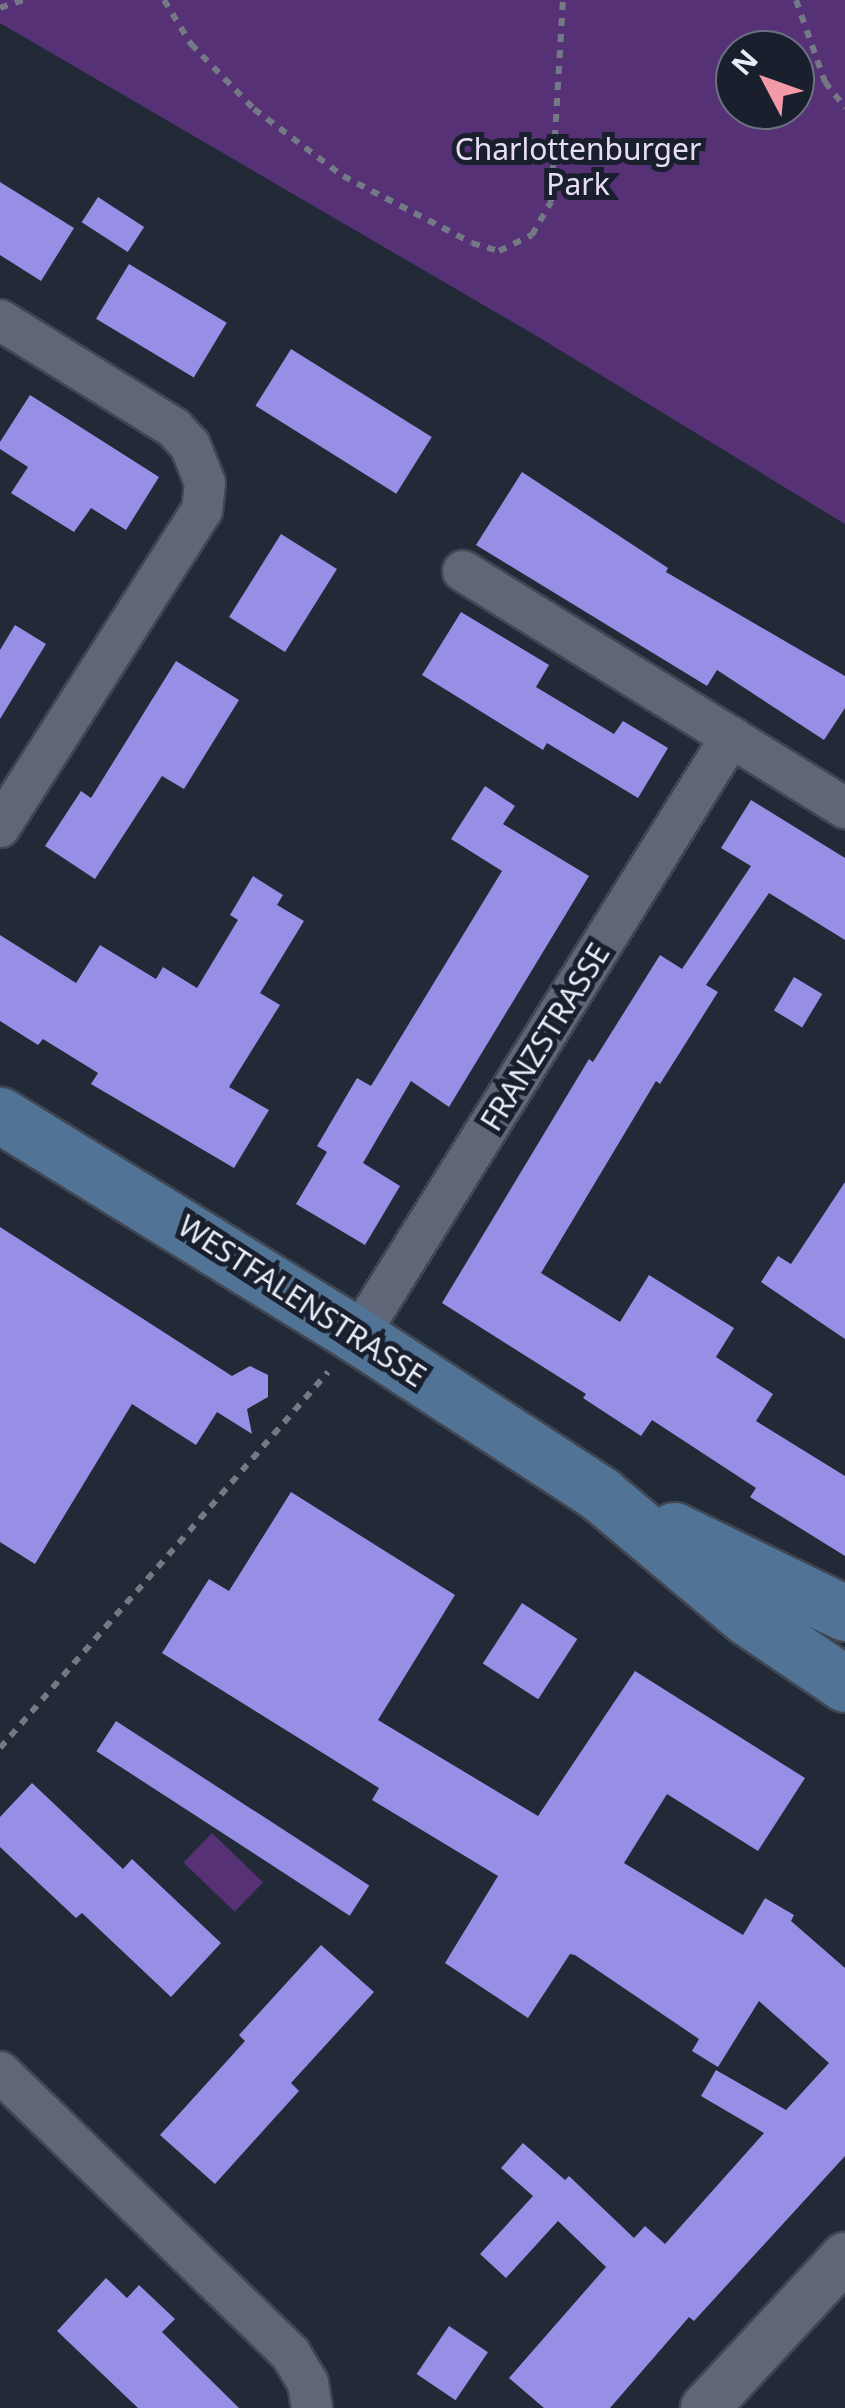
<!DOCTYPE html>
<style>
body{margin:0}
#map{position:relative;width:845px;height:2408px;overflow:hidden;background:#222937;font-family:"Noto Sans",sans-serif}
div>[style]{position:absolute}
.green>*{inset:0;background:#573176;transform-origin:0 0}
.building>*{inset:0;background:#968fe5;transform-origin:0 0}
.path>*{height:6px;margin-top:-3px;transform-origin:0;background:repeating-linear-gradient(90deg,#737985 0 8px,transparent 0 16px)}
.roads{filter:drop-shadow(2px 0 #404652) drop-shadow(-2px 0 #404652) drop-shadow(0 2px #404652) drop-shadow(0 -2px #404652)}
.minor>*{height:40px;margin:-20px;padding:0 20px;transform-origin:20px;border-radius:20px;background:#5e6677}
.tertiary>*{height:48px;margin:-24px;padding:0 24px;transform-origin:24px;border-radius:24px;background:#5e6677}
.secondary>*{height:55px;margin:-27.5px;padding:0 27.5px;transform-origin:27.5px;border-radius:27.5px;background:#517496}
span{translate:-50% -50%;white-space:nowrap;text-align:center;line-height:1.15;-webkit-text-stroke:10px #191f2d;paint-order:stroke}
.park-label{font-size:30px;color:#e8def3}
.street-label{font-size:30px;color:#e8edf7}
.north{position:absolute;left:715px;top:30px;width:100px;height:100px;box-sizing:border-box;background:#191f2d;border:2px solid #6c717e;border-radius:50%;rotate:311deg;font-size:28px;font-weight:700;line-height:40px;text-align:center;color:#e8edf7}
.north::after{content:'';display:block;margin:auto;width:35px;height:45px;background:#f39aa9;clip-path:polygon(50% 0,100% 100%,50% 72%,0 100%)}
</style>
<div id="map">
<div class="green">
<div style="clip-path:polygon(evenodd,0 0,845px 0,845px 524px,540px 338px,0 23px,0 0,735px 50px,795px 50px,795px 110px,735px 110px,735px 50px)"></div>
<div style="left:212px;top:1833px;width:71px;height:41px;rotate:44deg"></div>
</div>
<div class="building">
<div style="clip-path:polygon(0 182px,74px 228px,41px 281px,0 255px)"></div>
<div style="left:98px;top:197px;width:55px;height:30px;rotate:33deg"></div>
<div style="left:129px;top:264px;width:114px;height:64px;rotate:31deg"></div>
<div style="left:291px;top:349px;width:166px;height:67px;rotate:32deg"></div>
<div style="clip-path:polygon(30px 395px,159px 477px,126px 530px,91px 508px,74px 532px,11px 493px,28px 467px,0 449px,0 442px)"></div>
<div style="clip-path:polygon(522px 472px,668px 568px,666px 572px,845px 676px,845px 708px,824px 740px,717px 670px,707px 686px,476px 545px)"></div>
<div style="left:281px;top:534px;width:66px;height:98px;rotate:32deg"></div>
<div style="clip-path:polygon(461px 612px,549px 665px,536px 687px,614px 734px,623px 721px,668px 748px,638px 798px,547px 743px,543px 750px,422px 675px)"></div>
<div style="clip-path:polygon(15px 625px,46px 644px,0 719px,0 650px)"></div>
<div style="clip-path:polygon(176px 661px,239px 700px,184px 789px,162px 776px,95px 879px,45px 846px,81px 791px,91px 798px)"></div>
<div style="clip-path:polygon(485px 786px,515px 806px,503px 824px,589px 876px,449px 1107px,411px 1081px,388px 1120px,363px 1163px,400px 1186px,365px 1245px,296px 1204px,327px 1152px,317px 1146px,357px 1078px,371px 1086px,502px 871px,451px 839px)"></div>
<div style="clip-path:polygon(751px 800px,845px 858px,845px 940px,769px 893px,706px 985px,718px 992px,660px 1084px,656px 1081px,541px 1273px,620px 1322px,649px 1275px,734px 1328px,716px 1357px,773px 1394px,756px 1421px,845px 1476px,845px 1556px,750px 1497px,756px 1488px,652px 1420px,641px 1436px,583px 1398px,586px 1394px,442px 1303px,589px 1059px,593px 1062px,660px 955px,682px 969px,751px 866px,721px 848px)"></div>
<div style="clip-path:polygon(253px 876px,283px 895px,277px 905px,304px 921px,260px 993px,280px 1005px,229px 1087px,269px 1110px,234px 1168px,91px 1084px,98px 1073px,43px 1039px,38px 1045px,0 1021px,0 935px,76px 983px,100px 945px,156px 979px,163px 967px,197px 988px,238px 920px,230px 915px)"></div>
<div style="left:794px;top:977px;width:33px;height:39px;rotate:31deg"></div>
<div style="clip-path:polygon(845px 1182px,845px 1339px,761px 1282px,778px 1256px,791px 1264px)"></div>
<div style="clip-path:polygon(0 1227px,232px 1376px,250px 1366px,268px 1375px,268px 1397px,247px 1409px,252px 1434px,217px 1412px,196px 1445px,132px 1404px,35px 1564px,0 1542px)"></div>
<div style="clip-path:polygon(291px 1492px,455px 1595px,378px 1720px,538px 1816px,635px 1671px,805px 1778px,758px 1851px,667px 1794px,624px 1863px,743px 1935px,765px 1898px,794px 1915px,791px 1921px,845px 1968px,845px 2156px,694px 2321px,689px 2317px,610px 2408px,544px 2408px,509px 2378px,606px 2267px,558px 2221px,506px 2278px,480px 2254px,533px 2196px,501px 2168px,523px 2143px,565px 2180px,569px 2176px,634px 2238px,645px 2226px,665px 2244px,764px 2133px,701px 2096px,716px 2070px,786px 2110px,829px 2063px,759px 2001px,718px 2067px,692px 2051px,699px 2039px,575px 1955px,570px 1954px,528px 2018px,445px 1963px,498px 1876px,372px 1800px,379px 1788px,162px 1653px,209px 1579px,229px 1591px)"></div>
<div style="left:522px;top:1603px;width:66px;height:72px;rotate:33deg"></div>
<div style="left:116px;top:1721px;width:302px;height:36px;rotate:33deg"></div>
<div style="clip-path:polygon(32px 1783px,123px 1869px,132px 1859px,221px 1943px,171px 1997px,82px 1913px,76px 1918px,0 1847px,0 1817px)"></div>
<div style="clip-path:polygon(321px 1945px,374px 1992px,291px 2083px,299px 2091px,215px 2184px,160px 2135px,245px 2041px,239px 2035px)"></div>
<div style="clip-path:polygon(106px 2278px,127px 2298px,139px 2285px,175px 2319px,162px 2332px,239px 2408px,138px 2408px,57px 2331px)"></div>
<div style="left:449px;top:2326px;width:47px;height:58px;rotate:34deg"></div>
</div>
<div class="path">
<div style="left:164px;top:0;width:52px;rotate:58.5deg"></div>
<div style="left:191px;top:44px;width:91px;rotate:45.9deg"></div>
<div style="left:254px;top:109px;width:111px;rotate:37deg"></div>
<div style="left:343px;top:176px;width:145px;rotate:27.4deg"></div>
<div style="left:472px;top:243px;width:28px;rotate:17deg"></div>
<div style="left:499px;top:251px;width:37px;rotate:-26deg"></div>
<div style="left:532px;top:235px;width:38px;rotate:-60deg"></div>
<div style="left:551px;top:202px;width:202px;rotate:-86.6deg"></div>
<div style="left:796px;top:0;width:87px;rotate:70.5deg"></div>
<div style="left:825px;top:82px;width:33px;rotate:52deg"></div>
<div style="left:0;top:8px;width:24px;rotate:-19deg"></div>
<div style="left:0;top:1748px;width:499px;rotate:-48.9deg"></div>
</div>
<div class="roads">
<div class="minor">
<div style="left:0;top:320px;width:205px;rotate:31.8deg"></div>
<div style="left:174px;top:428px;width:23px;rotate:47deg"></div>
<div style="left:190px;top:445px;width:41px;rotate:68.5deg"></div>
<div style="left:205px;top:483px;width:27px;rotate:96deg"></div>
<div style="left:202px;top:510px;width:376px;rotate:122.5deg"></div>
<div style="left:463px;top:571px;width:450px;rotate:31.8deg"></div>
<div style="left:358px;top:1336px;width:706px;rotate:-58.09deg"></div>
<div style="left:0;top:2072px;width:404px;rotate:44.1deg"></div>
<div style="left:290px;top:2353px;width:35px;rotate:59deg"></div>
<div style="left:308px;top:2383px;width:25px;rotate:81deg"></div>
</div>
<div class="tertiary">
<div style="left:705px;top:2408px;width:206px;rotate:-47.2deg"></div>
</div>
<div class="secondary">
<div style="left:0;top:1115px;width:421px;rotate:31.7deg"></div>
<div style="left:358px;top:1336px;width:289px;rotate:33.1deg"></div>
<div style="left:600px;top:1494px;width:193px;rotate:40deg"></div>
<div style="left:748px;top:1618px;width:117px;rotate:34.2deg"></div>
<div style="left:674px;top:1530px;width:190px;rotate:25.9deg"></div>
</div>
</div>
<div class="park-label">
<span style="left:578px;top:166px">Charlottenburger<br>Park</span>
</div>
<div class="street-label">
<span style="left:545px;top:1037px;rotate:-58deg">FRANZSTRASSE</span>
<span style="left:302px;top:1301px;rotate:33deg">WESTFALENSTRASSE</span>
</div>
<div class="north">N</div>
</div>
